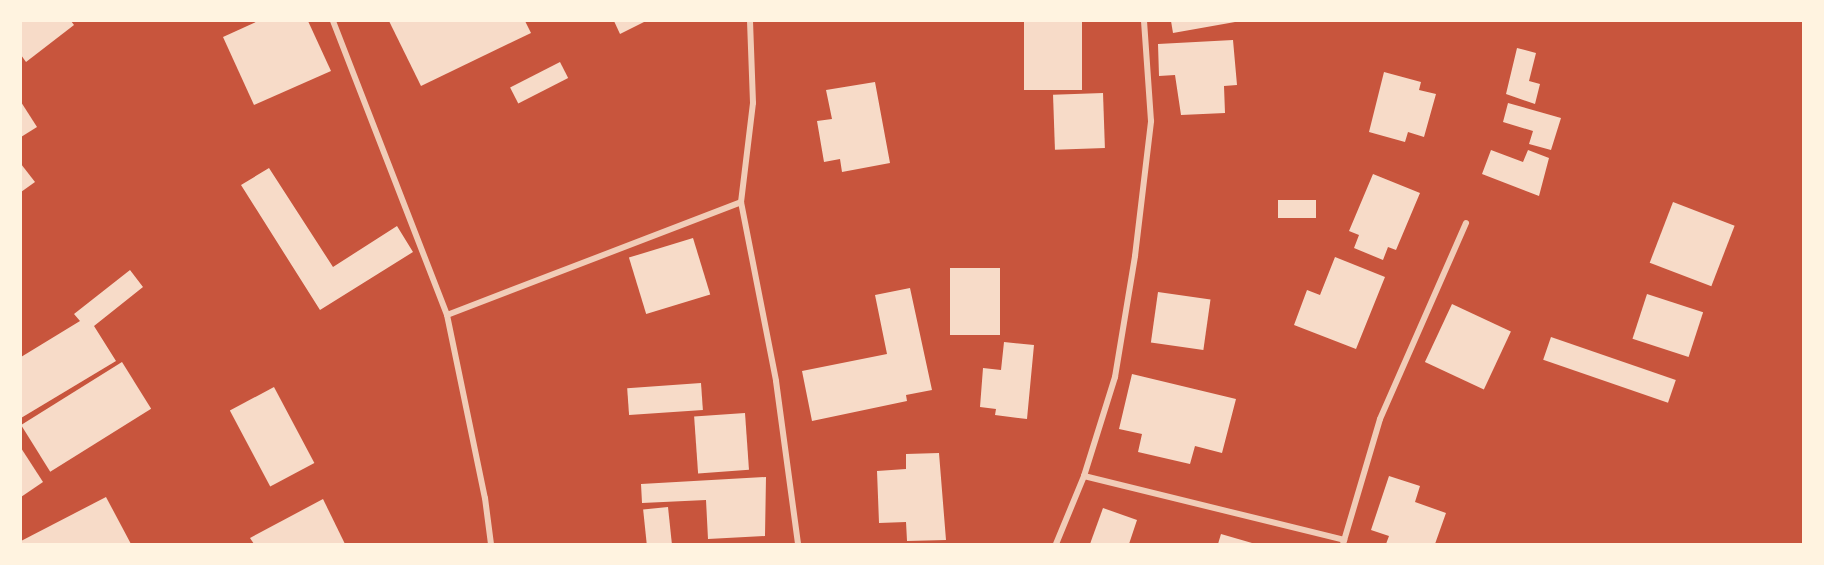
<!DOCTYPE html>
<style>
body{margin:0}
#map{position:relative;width:1824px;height:565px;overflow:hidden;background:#c8553d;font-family:Karla,sans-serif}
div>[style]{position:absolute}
.building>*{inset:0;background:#f7dbc8;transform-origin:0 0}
.minor>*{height:6px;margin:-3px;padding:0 3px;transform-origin:3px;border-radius:3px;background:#f1ccb7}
span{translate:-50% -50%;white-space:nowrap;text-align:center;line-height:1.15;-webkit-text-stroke:5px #fff3e0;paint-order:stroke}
.frame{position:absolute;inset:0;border:22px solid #fff3e0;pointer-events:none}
</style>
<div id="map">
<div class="building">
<div style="clip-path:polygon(21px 21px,71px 21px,74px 25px,26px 62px,21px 55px)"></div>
<div style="clip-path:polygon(258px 21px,308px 21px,331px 71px,254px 105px,223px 37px)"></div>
<div style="clip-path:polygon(389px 21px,525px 21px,531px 33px,421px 86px)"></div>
<div style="clip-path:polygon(614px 21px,646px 21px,620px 34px)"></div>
<div style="left:1024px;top:21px;width:58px;height:69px"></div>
<div style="clip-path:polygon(1171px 21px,1234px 21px,1235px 22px,1173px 33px)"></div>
<div style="clip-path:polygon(1233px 40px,1237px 85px,1224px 86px,1225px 113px,1181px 115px,1175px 75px,1159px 76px,1158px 44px)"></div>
<div style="clip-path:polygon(1517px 48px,1536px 53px,1529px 81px,1540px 84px,1535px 104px,1506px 94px)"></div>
<div style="left:560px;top:62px;width:18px;height:56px;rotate:63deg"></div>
<div style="clip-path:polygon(1384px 72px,1421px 82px,1419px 90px,1436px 94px,1424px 137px,1408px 132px,1405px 142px,1369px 132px)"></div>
<div style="clip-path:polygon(875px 82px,890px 163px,842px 172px,840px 159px,824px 162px,817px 121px,832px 119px,826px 90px)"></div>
<div style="left:1103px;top:93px;width:55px;height:50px;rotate:88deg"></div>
<div style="clip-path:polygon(21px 102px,37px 127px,21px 137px)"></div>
<div style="clip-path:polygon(1508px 103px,1561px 118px,1551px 150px,1529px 144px,1533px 131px,1503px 122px)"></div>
<div style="clip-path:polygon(1491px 150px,1523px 162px,1528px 150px,1549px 158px,1539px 196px,1482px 174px)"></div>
<div style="clip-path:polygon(21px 164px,35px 182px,21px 192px)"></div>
<div style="clip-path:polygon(269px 168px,333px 267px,397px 226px,413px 252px,320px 310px,241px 185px)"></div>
<div style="clip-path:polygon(1373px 174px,1420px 193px,1396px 250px,1388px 247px,1383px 260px,1354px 248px,1359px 235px,1349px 231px)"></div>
<div style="left:1278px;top:200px;width:38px;height:18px"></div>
<div style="left:1673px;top:202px;width:66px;height:65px;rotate:21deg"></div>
<div style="left:693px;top:238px;width:59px;height:67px;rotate:73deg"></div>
<div style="clip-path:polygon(1335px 257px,1385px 277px,1356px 349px,1294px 325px,1307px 290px,1320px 295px)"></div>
<div style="left:950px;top:268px;width:50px;height:67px"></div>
<div style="clip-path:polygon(130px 270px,143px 287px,94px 326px,116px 361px,21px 418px,21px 357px,80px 321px,74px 314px)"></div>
<div style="clip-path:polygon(910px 288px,932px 390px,906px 395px,907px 401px,812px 421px,802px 371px,887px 354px,875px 295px)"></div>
<div style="left:1158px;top:292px;width:53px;height:51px;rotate:8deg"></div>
<div style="left:1647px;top:294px;width:59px;height:47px;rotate:18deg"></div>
<div style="left:1452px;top:304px;width:65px;height:64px;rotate:25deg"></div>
<div style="left:1551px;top:337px;width:132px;height:24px;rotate:19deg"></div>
<div style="clip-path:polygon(1004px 342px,1034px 345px,1027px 419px,995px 415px,996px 409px,980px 407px,983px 368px,1001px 370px)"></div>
<div style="left:122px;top:362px;width:55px;height:119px;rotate:58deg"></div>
<div style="clip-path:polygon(1132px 374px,1236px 399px,1222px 453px,1195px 446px,1190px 464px,1138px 452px,1142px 434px,1119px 429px)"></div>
<div style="left:701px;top:383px;width:27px;height:74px;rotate:86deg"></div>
<div style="left:274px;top:387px;width:86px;height:50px;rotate:62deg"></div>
<div style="left:745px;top:413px;width:57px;height:51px;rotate:86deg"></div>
<div style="clip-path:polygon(21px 448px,43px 482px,21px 497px)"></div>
<div style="clip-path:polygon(939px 453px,946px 540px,907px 541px,906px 522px,879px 523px,877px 471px,906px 469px,906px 454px)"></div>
<div style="clip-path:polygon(1389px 476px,1420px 486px,1415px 502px,1446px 513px,1435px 544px,1386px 544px,1389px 536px,1371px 530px)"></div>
<div style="clip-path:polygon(766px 477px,765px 536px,708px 539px,706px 500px,642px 503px,641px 484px)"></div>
<div style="clip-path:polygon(106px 497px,131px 544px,21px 544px,21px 541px)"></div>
<div style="clip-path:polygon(323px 499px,345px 544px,254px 544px,250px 538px)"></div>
<div style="left:668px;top:507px;width:37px;height:25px;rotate:84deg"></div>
<div style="clip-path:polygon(1103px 508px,1137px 520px,1129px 544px,1090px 544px)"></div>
<div style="clip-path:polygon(1221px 534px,1252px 543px,1252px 544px,1218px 544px)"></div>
</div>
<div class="minor">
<div style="left:333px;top:21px;width:315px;rotate:68.8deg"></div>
<div style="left:447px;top:315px;width:187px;rotate:78.3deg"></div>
<div style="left:485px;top:498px;width:46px;rotate:82.6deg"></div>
<div style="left:750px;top:21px;width:82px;rotate:87.9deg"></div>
<div style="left:753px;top:103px;width:100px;rotate:96.9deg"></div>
<div style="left:741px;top:202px;width:182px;rotate:78.9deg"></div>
<div style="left:776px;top:381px;width:164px;rotate:82.3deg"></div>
<div style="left:447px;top:315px;width:315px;rotate:-21deg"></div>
<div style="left:1084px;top:476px;width:268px;rotate:13.8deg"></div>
<div style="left:1056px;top:544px;width:74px;rotate:-67.6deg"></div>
<div style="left:1084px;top:476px;width:104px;rotate:-72.6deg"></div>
<div style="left:1115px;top:377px;width:123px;rotate:-80.6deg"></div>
<div style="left:1135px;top:256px;width:136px;rotate:-83.2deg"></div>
<div style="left:1151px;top:121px;width:100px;rotate:-94deg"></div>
<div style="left:1343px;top:544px;width:130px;rotate:-73.5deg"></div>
<div style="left:1380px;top:419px;width:214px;rotate:-66.3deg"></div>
</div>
<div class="frame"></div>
</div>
